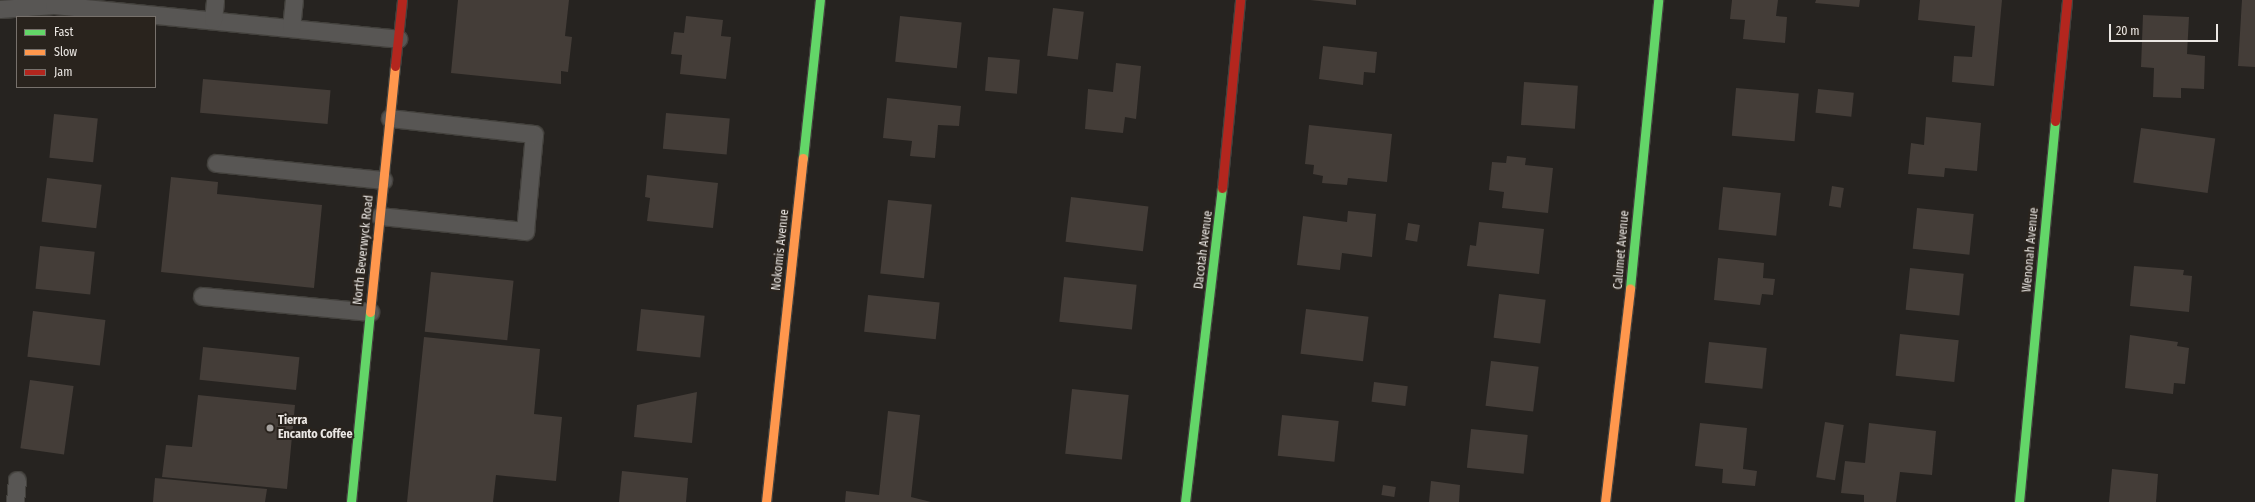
<!DOCTYPE html>
<style>
body{margin:0}
#map{position:relative;width:2255px;height:502px;overflow:hidden;background:#262320;font-family:"Fira Sans Condensed",sans-serif}
div>[style]{position:absolute}
.building>*{inset:0;background:#443d38;transform-origin:0 0}
.roads{filter:drop-shadow(1px 0 #43413d) drop-shadow(-1px 0 #43413d) drop-shadow(0 1px #43413d) drop-shadow(0 -1px #43413d)}
.lane>*{height:17px;margin:-8.5px;padding:0 8.5px;transform-origin:8.5px;border-radius:8.5px;background:#585654}
.fast>*{height:9px;margin:-4.5px;padding:0 4.5px;transform-origin:4.5px;border-radius:4.5px;background:#63d668}
.slow>*{height:9px;margin:-4.5px;padding:0 4.5px;transform-origin:4.5px;border-radius:4.5px;background:#ff974d}
.jam>*{height:9px;margin:-4.5px;padding:0 4.5px;transform-origin:4.5px;border-radius:4.5px;background:#b3261e}
.dots>*{width:11px;height:11px;translate:-50% -50%;box-sizing:border-box;border:2px solid #29231d;border-radius:50%}
span{translate:-50% -50%;white-space:nowrap;text-align:center;line-height:1.15;-webkit-text-stroke:4px #29231d;paint-order:stroke}
.street-label{font-size:12px;color:#ebe7e3}
.poi-label{font-size:12px;color:#ebe7e3;font-weight:700}
.left{translate:0 -50%;text-align:left}
.legend{position:absolute;left:16px;top:16px;width:140px;height:72px;box-sizing:border-box;background:#29231d;border:1px solid #77716c;margin:0;padding:5px 7px;list-style:none;font-size:12px;color:#ebe7e3}
.legend li{display:flex;align-items:center;gap:8px;height:20px}
.legend b{width:20px;border:1px solid #77716c}
.scale{position:absolute;left:2109px;top:24px;width:109px;height:18px;box-sizing:border-box;border:2px solid #ebe7e3;border-top:0;padding-left:5px;font-size:12px;line-height:14px;white-space:nowrap;color:#ebe7e3;-webkit-text-stroke:3px #29231d;paint-order:stroke}
</style>
<div id="map">
<div class="building">
<div style="clip-path:polygon(458px 0,569px 0,565px 36px,572px 37px,568px 72px,561px 71px,561px 84px,451px 73px)"></div>
<div style="clip-path:polygon(1310px 0,1356px 0,1356px 5px)"></div>
<div style="clip-path:polygon(1732px 0,1778px 0,1776px 16px,1787px 17px,1785px 43px,1743px 39px,1745px 20px,1730px 19px)"></div>
<div style="clip-path:polygon(1816px 0,1860px 0,1859px 7px,1815px 3px)"></div>
<div style="clip-path:polygon(1920px 0,2002px 0,1994px 86px,1952px 82px,1954px 56px,1972px 57px,1975px 26px,1918px 20px)"></div>
<div style="clip-path:polygon(2242px 0,2255px 0,2255px 67px,2238px 66px)"></div>
<div style="left:1053px;top:8px;width:31px;height:48px;rotate:7deg"></div>
<div style="clip-path:polygon(2143px 15px,2189px 17px,2187px 54px,2205px 56px,2204px 89px,2181px 88px,2181px 98px,2153px 97px,2154px 68px,2141px 67px)"></div>
<div style="clip-path:polygon(686px 16px,723px 20px,721px 36px,731px 37px,726px 79px,680px 74px,682px 55px,671px 54px,674px 32px,684px 33px)"></div>
<div style="left:900px;top:16px;width:62px;height:46px;rotate:6deg"></div>
<div style="clip-path:polygon(1323px 46px,1377px 52px,1375px 73px,1364px 72px,1363px 85px,1319px 79px)"></div>
<div style="left:988px;top:57px;width:32px;height:34px;rotate:5deg"></div>
<div style="clip-path:polygon(1116px 63px,1141px 66px,1136px 119px,1125px 117px,1123px 133px,1085px 129px,1088px 89px,1113px 92px)"></div>
<div style="left:203px;top:79px;width:128px;height:34px;rotate:5deg"></div>
<div style="left:1524px;top:82px;width:54px;height:43px;rotate:4deg"></div>
<div style="left:1736px;top:88px;width:63px;height:48px;rotate:5deg"></div>
<div style="left:1818px;top:89px;width:36px;height:24px;rotate:6deg"></div>
<div style="clip-path:polygon(887px 98px,961px 106px,959px 126px,938px 125px,935px 158px,910px 156px,912px 141px,883px 138px)"></div>
<div style="left:666px;top:113px;width:64px;height:36px;rotate:5deg"></div>
<div style="left:54px;top:114px;width:44px;height:44px;rotate:6deg"></div>
<div style="clip-path:polygon(1926px 117px,1981px 123px,1977px 171px,1945px 168px,1944px 177px,1908px 174px,1911px 143px,1924px 145px)"></div>
<div style="clip-path:polygon(1309px 125px,1392px 134px,1387px 182px,1348px 178px,1347px 185px,1322px 183px,1323px 176px,1313px 174px,1314px 165px,1305px 164px)"></div>
<div style="left:2141px;top:128px;width:75px;height:55px;rotate:8deg"></div>
<div style="clip-path:polygon(1507px 156px,1526px 158px,1525px 165px,1553px 168px,1548px 213px,1502px 208px,1504px 192px,1489px 190px,1492px 162px,1506px 163px)"></div>
<div style="clip-path:polygon(647px 175px,718px 183px,713px 228px,647px 221px,650px 198px,645px 197px)"></div>
<div style="clip-path:polygon(171px 177px,218px 182px,217px 194px,322px 205px,314px 288px,161px 272px)"></div>
<div style="left:47px;top:178px;width:55px;height:44px;rotate:7deg"></div>
<div style="left:1832px;top:186px;width:12px;height:20px;rotate:9deg"></div>
<div style="left:1723px;top:187px;width:58px;height:43px;rotate:6deg"></div>
<div style="left:1071px;top:197px;width:78px;height:45px;rotate:7deg"></div>
<div style="left:888px;top:200px;width:44px;height:74px;rotate:6deg"></div>
<div style="left:1917px;top:208px;width:57px;height:41px;rotate:6deg"></div>
<div style="clip-path:polygon(1348px 211px,1376px 214px,1372px 257px,1342px 253px,1340px 270px,1297px 265px,1303px 216px,1347px 222px)"></div>
<div style="clip-path:polygon(1479px 222px,1544px 229px,1539px 274px,1467px 266px,1470px 245px,1476px 246px)"></div>
<div style="left:1408px;top:223px;width:12px;height:17px;rotate:9deg"></div>
<div style="left:40px;top:246px;width:55px;height:43px;rotate:6deg"></div>
<div style="clip-path:polygon(1718px 258px,1764px 263px,1763px 278px,1775px 279px,1773px 295px,1762px 294px,1760px 305px,1714px 300px)"></div>
<div style="clip-path:polygon(2134px 266px,2184px 270px,2183px 275px,2192px 276px,2189px 312px,2130px 306px)"></div>
<div style="left:1910px;top:268px;width:54px;height:42px;rotate:6deg"></div>
<div style="left:431px;top:272px;width:83px;height:60px;rotate:6deg"></div>
<div style="left:1064px;top:277px;width:73px;height:45px;rotate:6deg"></div>
<div style="left:1499px;top:294px;width:47px;height:44px;rotate:7deg"></div>
<div style="left:868px;top:295px;width:72px;height:37px;rotate:6deg"></div>
<div style="left:641px;top:309px;width:64px;height:42px;rotate:6deg"></div>
<div style="left:1306px;top:309px;width:63px;height:45px;rotate:7deg"></div>
<div style="left:33px;top:311px;width:73px;height:46px;rotate:7deg"></div>
<div style="left:1900px;top:334px;width:59px;height:42px;rotate:6deg"></div>
<div style="clip-path:polygon(2130px 335px,2178px 342px,2177px 346px,2189px 348px,2185px 384px,2174px 383px,2173px 394px,2125px 388px)"></div>
<div style="clip-path:polygon(424px 337px,540px 349px,534px 414px,562px 417px,556px 481px,496px 475px,493px 502px,407px 502px)"></div>
<div style="left:1709px;top:342px;width:58px;height:41px;rotate:6deg"></div>
<div style="left:203px;top:347px;width:97px;height:33px;rotate:6deg"></div>
<div style="left:1491px;top:361px;width:48px;height:45px;rotate:7deg"></div>
<div style="left:30px;top:380px;width:44px;height:69px;rotate:8deg"></div>
<div style="left:1374px;top:382px;width:34px;height:20px;rotate:7deg"></div>
<div style="left:1072px;top:389px;width:57px;height:65px;rotate:6deg"></div>
<div style="clip-path:polygon(697px 392px,692px 443px,634px 437px,637px 405px)"></div>
<div style="clip-path:polygon(198px 395px,295px 405px,287px 489px,162px 477px,166px 445px,192px 447px)"></div>
<div style="clip-path:polygon(888px 411px,920px 415px,911px 497px,931px 502px,845px 502px,846px 491px,879px 495px)"></div>
<div style="left:1282px;top:415px;width:57px;height:41px;rotate:6deg"></div>
<div style="left:1825px;top:422px;width:19px;height:56px;rotate:9deg"></div>
<div style="clip-path:polygon(1700px 423px,1747px 428px,1743px 469px,1757px 471px,1755px 486px,1722px 483px,1723px 469px,1695px 466px)"></div>
<div style="clip-path:polygon(1869px 423px,1936px 431px,1932px 475px,1900px 472px,1896px 502px,1864px 502px,1864px 495px,1841px 493px,1845px 461px,1865px 463px)"></div>
<div style="left:1471px;top:429px;width:57px;height:39px;rotate:6deg"></div>
<div style="clip-path:polygon(2112px 469px,2158px 474px,2156px 502px,2109px 502px)"></div>
<div style="clip-path:polygon(622px 471px,688px 478px,686px 502px,619px 502px)"></div>
<div style="clip-path:polygon(155px 478px,267px 489px,265px 502px,153px 502px)"></div>
<div style="clip-path:polygon(1431px 481px,1460px 485px,1459px 502px,1429px 502px)"></div>
<div style="left:1383px;top:485px;width:13px;height:10px;rotate:9deg"></div>
</div>
<div class="roads">
<div class="lane">
<div style="left:0;top:9px;width:54px;rotate:-4.2deg"></div>
<div style="left:54px;top:5px;width:346px;rotate:5.6deg"></div>
<div style="left:213px;top:20px;width:20px;rotate:-84deg"></div>
<div style="left:291px;top:28px;width:28px;rotate:-84deg"></div>
<div style="left:216px;top:163px;width:168px;rotate:5.8deg"></div>
<div style="left:380px;top:216px;width:146px;rotate:5.9deg"></div>
<div style="left:525px;top:231px;width:97px;rotate:-84.7deg"></div>
<div style="left:534px;top:134px;width:145px;rotate:-173.7deg"></div>
<div style="left:202px;top:296px;width:169px;rotate:5.4deg"></div>
<div style="left:15px;top:502px;width:22px;rotate:-85deg"></div>
</div>
<div class="fast">
<div style="left:803px;top:158px;width:159px;rotate:-83.9deg"></div>
<div style="left:1630px;top:288px;width:289px;rotate:-84.4deg"></div>
<div style="left:351px;top:502px;width:191px;rotate:-84.3deg"></div>
<div style="left:1185px;top:502px;width:316px;rotate:-83.3deg"></div>
<div style="left:2019px;top:502px;width:383px;rotate:-84.6deg"></div>
</div>
<div class="slow">
<div style="left:370px;top:312px;width:247px;rotate:-84.2deg"></div>
<div style="left:766px;top:502px;width:346px;rotate:-83.9deg"></div>
<div style="left:1605px;top:502px;width:215px;rotate:-83.3deg"></div>
</div>
<div class="jam">
<div style="left:395px;top:66px;width:66px;rotate:-83.9deg"></div>
<div style="left:2055px;top:121px;width:122px;rotate:-84.3deg"></div>
<div style="left:1222px;top:188px;width:189px;rotate:-84.5deg"></div>
</div>
</div>
<div class="dots">
<div style="left:270px;top:428px;background:#a6a29f"></div>
</div>
<div class="street-label">
<span style="left:364px;top:250px;rotate:-84deg">North Beverwyck Road</span>
<span style="left:781px;top:250px;rotate:-84deg">Nokomis Avenue</span>
<span style="left:1204px;top:250px;rotate:-83deg">Dacotah Avenue</span>
<span style="left:1622px;top:250px;rotate:-85deg">Calumet Avenue</span>
<span style="left:2031px;top:250px;rotate:-85deg">Wenonah Avenue</span>
</div>
<div class="poi-label">
<span class="left" style="left:278px;top:428px">Tierra<br>Encanto Coffee</span>
</div>
<ul class="legend">
<li><b style="height:5px;background:#63d668"></b>Fast</li>
<li><b style="height:5px;background:#ff974d"></b>Slow</li>
<li><b style="height:5px;background:#b3261e"></b>Jam</li>
</ul>
<div class="scale">20 m</div>
</div>
